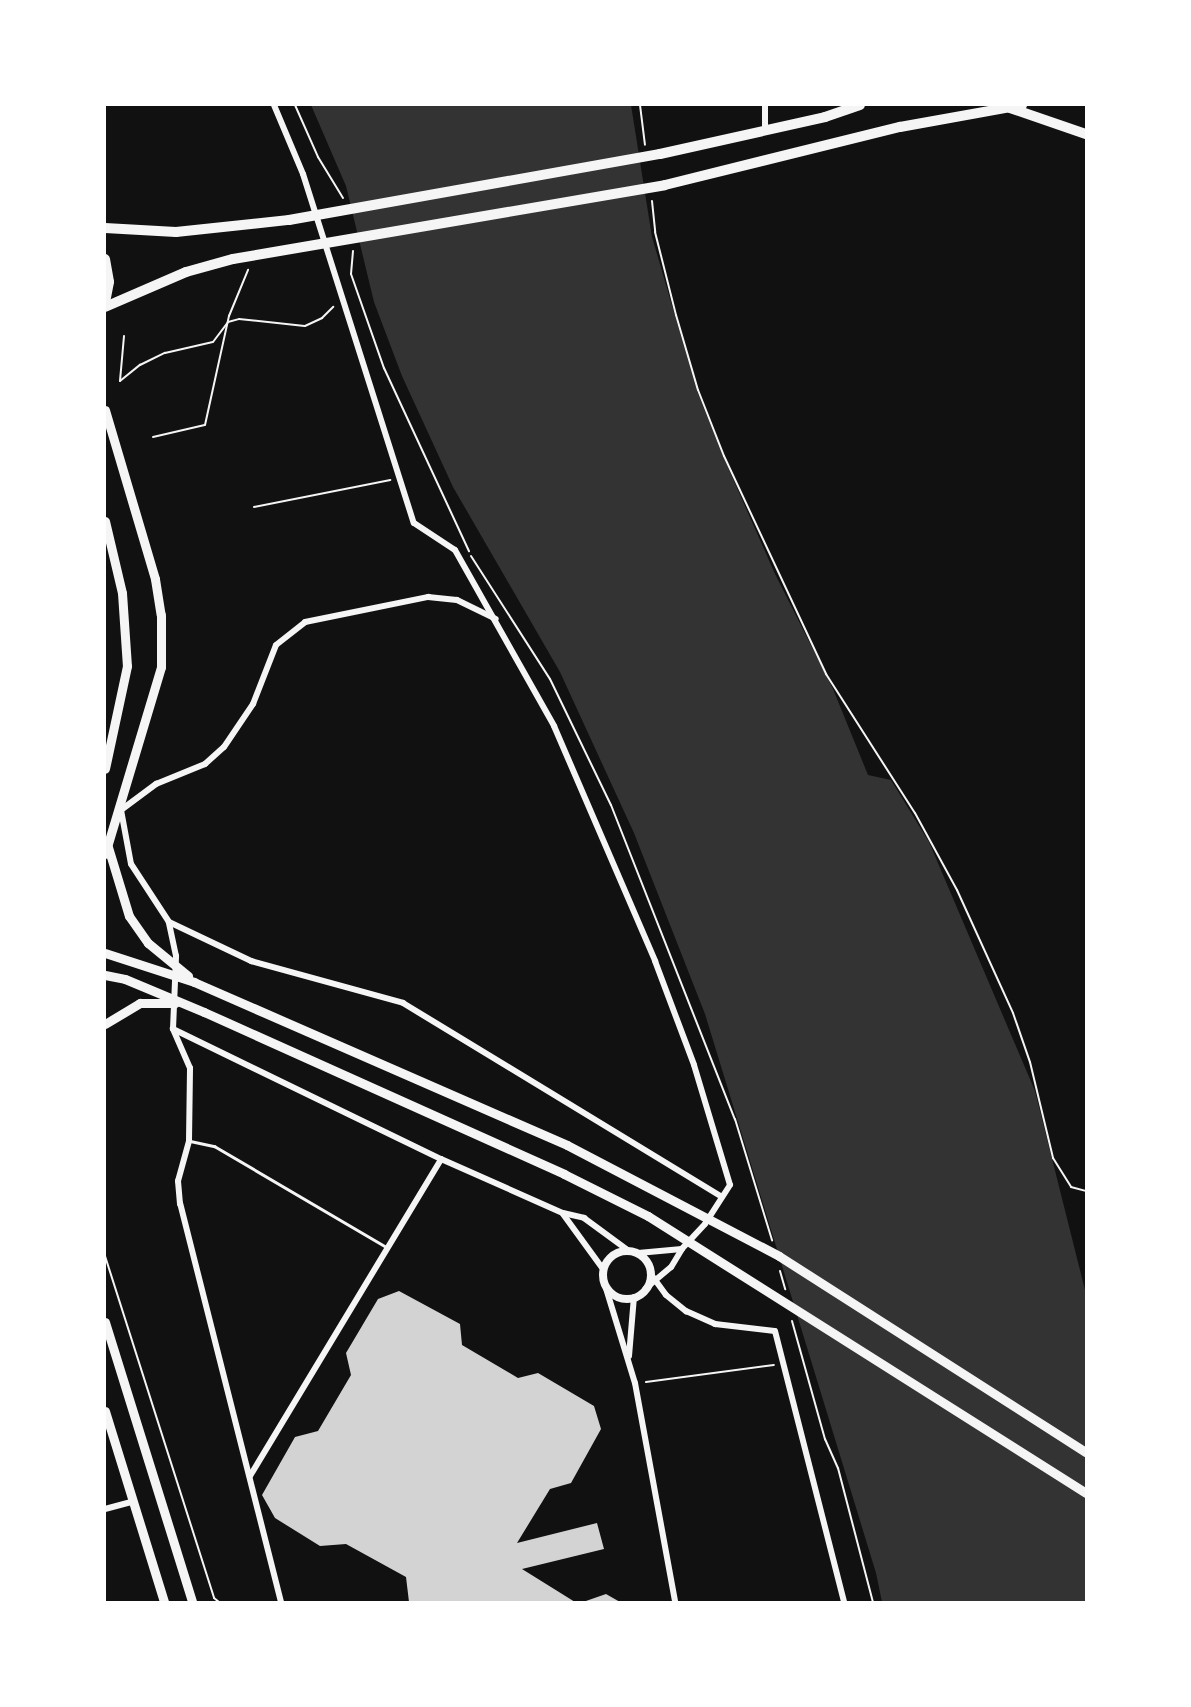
<!DOCTYPE html>
<style>
body{margin:0}
#map{position:relative;width:1191px;height:1707px;overflow:hidden;background:#111;font-family:Inter,sans-serif}
div>[style]{position:absolute}
.water>*{inset:0;background:#333}
.building>*{inset:0;background:#d3d3d3}
.path>*{height:2px;margin:-1px;padding:0 1px;transform-origin:1px;border-radius:1px;background:#f5f5f5}
.service>*{height:3px;margin:-1.5px;padding:0 1.5px;transform-origin:1.5px;border-radius:1.5px;background:#f5f5f5}
.minor>*{height:6px;margin:-3px;padding:0 3px;transform-origin:3px;border-radius:3px;background:#f5f5f5}
.tertiary>*{height:8px;margin:-4px;padding:0 4px;transform-origin:4px;border-radius:4px;background:#f5f5f5}
.tertiary>.ring{margin:-4px;padding:0;box-sizing:content-box;background:none;border:8px solid #f5f5f5;border-radius:50%}
.secondary>*{height:9px;margin:-4.5px;padding:0 4.5px;transform-origin:4.5px;border-radius:4.5px;background:#f5f5f5}
.primary>*{height:10px;margin:-5px;padding:0 5px;transform-origin:5px;border-radius:5px;background:#f5f5f5}
span{translate:-50% -50%;white-space:nowrap;text-align:center;line-height:1.15;-webkit-text-stroke:6px #fff;paint-order:stroke}
.frame{position:absolute;inset:0;border:106px solid #fff;pointer-events:none}
</style>
<div id="map">
<div class="water">
<div style="clip-path:polygon(311px 105px,631px 105px,652px 237px,697px 391px,722px 454px,775px 574px,833px 689px,868px 775px,891px 780px,929px 842px,1035px 1091px,1086px 1294px,1086px 1602px,882px 1602px,876px 1573px,705px 1014px,634px 833px,560px 672px,453px 487px,402px 376px,374px 302px,346px 186px)"></div>
</div>
<div class="building">
<div style="clip-path:polygon(399px 1291px,460px 1324px,462px 1345px,518px 1378px,538px 1373px,594px 1406px,601px 1429px,571px 1483px,550px 1489px,517px 1543px,597px 1523px,604px 1549px,522px 1569px,575px 1602px,409px 1602px,406px 1577px,346px 1544px,320px 1546px,275px 1518px,262px 1495px,295px 1437px,318px 1431px,351px 1375px,346px 1353px,378px 1299px)"></div>
<div style="clip-path:polygon(606px 1594px,620px 1602px,583px 1602px)"></div>
</div>
<div class="path">
<div style="left:295px;top:105px;width:57px;rotate:66.1deg"></div>
<div style="left:318px;top:157px;width:48px;rotate:58.6deg"></div>
<div style="left:640px;top:105px;width:40px;rotate:82.9deg"></div>
<div style="left:652px;top:201px;width:31px;rotate:84deg"></div>
<div style="left:655px;top:232px;width:86px;rotate:75.8deg"></div>
<div style="left:676px;top:315px;width:78px;rotate:73.7deg"></div>
<div style="left:698px;top:390px;width:71px;rotate:68.5deg"></div>
<div style="left:724px;top:456px;width:241px;rotate:64.9deg"></div>
<div style="left:826px;top:674px;width:165px;rotate:57.4deg"></div>
<div style="left:915px;top:813px;width:88px;rotate:61.4deg"></div>
<div style="left:957px;top:890px;width:135px;rotate:65.5deg"></div>
<div style="left:1013px;top:1013px;width:52px;rotate:70.9deg"></div>
<div style="left:1030px;top:1062px;width:99px;rotate:76.5deg"></div>
<div style="left:1053px;top:1158px;width:34px;rotate:58deg"></div>
<div style="left:1071px;top:1187px;width:16px;rotate:15deg"></div>
<div style="left:353px;top:251px;width:23px;rotate:95deg"></div>
<div style="left:351px;top:274px;width:100px;rotate:70.7deg"></div>
<div style="left:384px;top:368px;width:202px;rotate:65.1deg"></div>
<div style="left:124px;top:336px;width:45px;rotate:95.1deg"></div>
<div style="left:120px;top:381px;width:26px;rotate:-39deg"></div>
<div style="left:140px;top:365px;width:28px;rotate:-26deg"></div>
<div style="left:165px;top:353px;width:49px;rotate:-12.9deg"></div>
<div style="left:213px;top:342px;width:25px;rotate:-53deg"></div>
<div style="left:228px;top:322px;width:11px;rotate:-15deg"></div>
<div style="left:239px;top:319px;width:66px;rotate:6.1deg"></div>
<div style="left:305px;top:326px;width:19px;rotate:-25deg"></div>
<div style="left:322px;top:318px;width:16px;rotate:-45deg"></div>
<div style="left:153px;top:437px;width:53px;rotate:-13deg"></div>
<div style="left:205px;top:425px;width:112px;rotate:-77.6deg"></div>
<div style="left:229px;top:316px;width:50px;rotate:-67.6deg"></div>
<div style="left:254px;top:507px;width:139px;rotate:-11.2deg"></div>
<div style="left:471px;top:556px;width:146px;rotate:57.3deg"></div>
<div style="left:550px;top:679px;width:140px;rotate:64.2deg"></div>
<div style="left:611px;top:805px;width:338px;rotate:68.5deg"></div>
<div style="left:735px;top:1119px;width:127px;rotate:73deg"></div>
<div style="left:105px;top:1256px;width:359px;rotate:72.3deg"></div>
<div style="left:214px;top:1598px;width:6px;rotate:39deg"></div>
<div style="left:780px;top:1271px;width:19px;rotate:74deg"></div>
<div style="left:792px;top:1321px;width:123px;rotate:74.4deg"></div>
<div style="left:825px;top:1439px;width:32px;rotate:66deg"></div>
<div style="left:838px;top:1468px;width:138px;rotate:75.4deg"></div>
<div style="left:646px;top:1382px;width:129px;rotate:-7.6deg"></div>
</div>
<div class="service">
<div style="left:190px;top:1141px;width:25px;rotate:12deg"></div>
<div style="left:214px;top:1146px;width:199px;rotate:30.4deg"></div>
</div>
<div class="minor">
<div style="left:274px;top:105px;width:75px;rotate:67.2deg"></div>
<div style="left:303px;top:174px;width:366px;rotate:72.4deg"></div>
<div style="left:414px;top:523px;width:49px;rotate:33.4deg"></div>
<div style="left:455px;top:550px;width:202px;rotate:60.6deg"></div>
<div style="left:554px;top:726px;width:256px;rotate:66.7deg"></div>
<div style="left:655px;top:961px;width:111px;rotate:69.4deg"></div>
<div style="left:694px;top:1065px;width:125px;rotate:73.3deg"></div>
<div style="left:730px;top:1185px;width:46px;rotate:122.7deg"></div>
<div style="left:705px;top:1224px;width:34px;rotate:133deg"></div>
<div style="left:765px;top:128px;width:23px;rotate:-90deg"></div>
<div style="left:169px;top:922px;width:91px;rotate:25.4deg"></div>
<div style="left:251px;top:961px;width:158px;rotate:15.4deg"></div>
<div style="left:403px;top:1003px;width:373px;rotate:31.3deg"></div>
<div style="left:173px;top:1029px;width:298px;rotate:25.9deg"></div>
<div style="left:441px;top:1159px;width:133px;rotate:23.9deg"></div>
<div style="left:563px;top:1213px;width:22px;rotate:13deg"></div>
<div style="left:584px;top:1218px;width:56px;rotate:36.3deg"></div>
<div style="left:563px;top:1214px;width:68px;rotate:54deg"></div>
<div style="left:638px;top:1253px;width:44px;rotate:-5.2deg"></div>
<div style="left:682px;top:1249px;width:21px;rotate:121deg"></div>
<div style="left:671px;top:1267px;width:33px;rotate:140deg"></div>
<div style="left:650px;top:1273px;width:27px;rotate:54deg"></div>
<div style="left:666px;top:1295px;width:26px;rotate:39deg"></div>
<div style="left:686px;top:1311px;width:32px;rotate:24deg"></div>
<div style="left:715px;top:1324px;width:60px;rotate:6.7deg"></div>
<div style="left:775px;top:1331px;width:280px;rotate:75.7deg"></div>
<div style="left:605px;top:1285px;width:102px;rotate:73deg"></div>
<div style="left:635px;top:1383px;width:223px;rotate:79.6deg"></div>
<div style="left:629px;top:1356px;width:59px;rotate:-85.2deg"></div>
<div style="left:250px;top:1476px;width:370px;rotate:-58.9deg"></div>
<div style="left:105px;top:1509px;width:30px;rotate:-15deg"></div>
<div style="left:281px;top:1602px;width:411px;rotate:-104.2deg"></div>
<div style="left:180px;top:1204px;width:23px;rotate:-95deg"></div>
<div style="left:178px;top:1181px;width:41px;rotate:-74.6deg"></div>
<div style="left:189px;top:1141px;width:73px;rotate:-89.2deg"></div>
<div style="left:190px;top:1068px;width:43px;rotate:-113.6deg"></div>
<div style="left:173px;top:1029px;width:73px;rotate:-87.6deg"></div>
<div style="left:176px;top:956px;width:35px;rotate:-102deg"></div>
<div style="left:169px;top:922px;width:69px;rotate:-123.2deg"></div>
<div style="left:131px;top:864px;width:55px;rotate:-100.5deg"></div>
<div style="left:121px;top:810px;width:44px;rotate:-36.6deg"></div>
<div style="left:156px;top:784px;width:53px;rotate:-22.2deg"></div>
<div style="left:205px;top:764px;width:25px;rotate:-42deg"></div>
<div style="left:224px;top:747px;width:52px;rotate:-56deg"></div>
<div style="left:253px;top:704px;width:63px;rotate:-68.7deg"></div>
<div style="left:276px;top:645px;width:37px;rotate:-38deg"></div>
<div style="left:305px;top:622px;width:126px;rotate:-11.5deg"></div>
<div style="left:428px;top:597px;width:29px;rotate:6deg"></div>
<div style="left:457px;top:600px;width:43px;rotate:26deg"></div>
</div>
<div class="tertiary">
<div class="ring" style="left:603px;top:1251px;width:40px;height:40px"></div>
</div>
<div class="secondary">
<div style="left:105px;top:410px;width:176px;rotate:73.5deg"></div>
<div style="left:155px;top:579px;width:36px;rotate:81deg"></div>
<div style="left:161px;top:615px;width:52px;rotate:90deg"></div>
<div style="left:161px;top:667px;width:195px;rotate:106.7deg"></div>
<div style="left:105px;top:521px;width:74px;rotate:76.7deg"></div>
<div style="left:122px;top:593px;width:73px;rotate:86.1deg"></div>
<div style="left:127px;top:666px;width:105px;rotate:102.1deg"></div>
<div style="left:108px;top:847px;width:72px;rotate:73.1deg"></div>
<div style="left:129px;top:916px;width:33px;rotate:55deg"></div>
<div style="left:148px;top:943px;width:52px;rotate:39.5deg"></div>
<div style="left:105px;top:953px;width:94px;rotate:18deg"></div>
<div style="left:194px;top:982px;width:407px;rotate:23.6deg"></div>
<div style="left:567px;top:1145px;width:239px;rotate:27.6deg"></div>
<div style="left:779px;top:1256px;width:364px;rotate:32.6deg"></div>
<div style="left:105px;top:975px;width:20px;rotate:11deg"></div>
<div style="left:125px;top:979px;width:86px;rotate:22.7deg"></div>
<div style="left:204px;top:1012px;width:395px;rotate:24.2deg"></div>
<div style="left:564px;top:1174px;width:94px;rotate:26.6deg"></div>
<div style="left:648px;top:1216px;width:518px;rotate:32.31deg"></div>
<div style="left:105px;top:1024px;width:41px;rotate:-31deg"></div>
<div style="left:140px;top:1003px;width:35px"></div>
<div style="left:105px;top:1322px;width:293px;rotate:72.7deg"></div>
<div style="left:105px;top:1411px;width:200px;rotate:72.8deg"></div>
</div>
<div class="primary">
<div style="left:1010px;top:108px;width:80px;rotate:18.9deg"></div>
<div style="left:105px;top:228px;width:71px;rotate:3.2deg"></div>
<div style="left:176px;top:232px;width:114px;rotate:-6.1deg"></div>
<div style="left:289px;top:220px;width:377px;rotate:-10.1deg"></div>
<div style="left:660px;top:154px;width:169px;rotate:-12.6deg"></div>
<div style="left:825px;top:117px;width:37px;rotate:-19deg"></div>
<div style="left:105px;top:259px;width:23px;rotate:80deg"></div>
<div style="left:109px;top:282px;width:21px;rotate:101deg"></div>
<div style="left:105px;top:307px;width:88px;rotate:-23.4deg"></div>
<div style="left:186px;top:272px;width:49px;rotate:-15.5deg"></div>
<div style="left:233px;top:259px;width:438px;rotate:-9.7deg"></div>
<div style="left:665px;top:185px;width:242px;rotate:-13.9deg"></div>
<div style="left:900px;top:127px;width:124px;rotate:-10.2deg"></div>
</div>
<div class="frame"></div>
</div>
